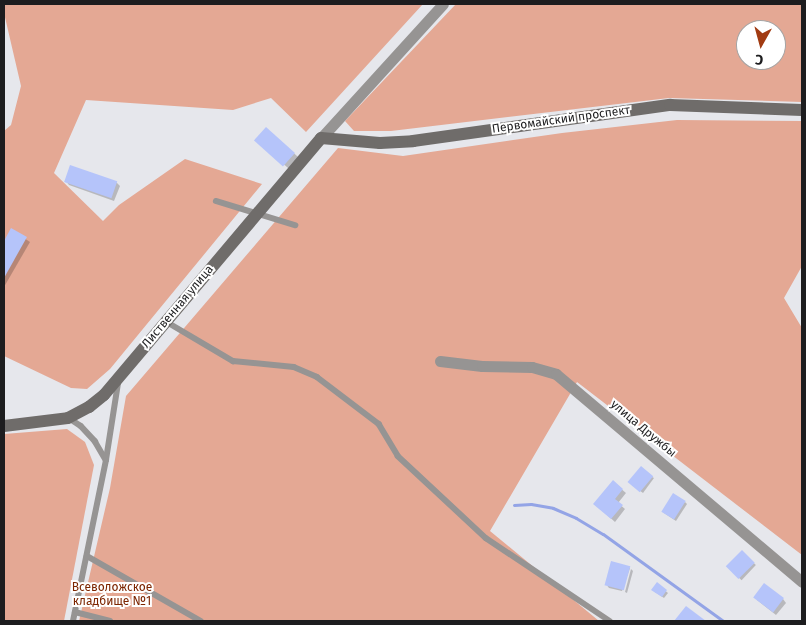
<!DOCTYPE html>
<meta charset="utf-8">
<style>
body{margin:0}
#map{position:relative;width:806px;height:625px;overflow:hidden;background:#e6e7ec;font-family:"Fira Sans",sans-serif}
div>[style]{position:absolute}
.green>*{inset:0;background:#e4a894}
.shadow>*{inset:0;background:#0003;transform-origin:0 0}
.stream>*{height:3px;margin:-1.5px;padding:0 1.5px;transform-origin:1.5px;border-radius:1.5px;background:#93a4e6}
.building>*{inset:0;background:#b5c4fa;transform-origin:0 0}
.lane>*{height:5.5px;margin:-2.75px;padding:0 2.75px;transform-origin:2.75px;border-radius:2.75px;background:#969493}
.street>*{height:11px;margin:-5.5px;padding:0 5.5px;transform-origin:5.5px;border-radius:5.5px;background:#969493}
.secondary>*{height:12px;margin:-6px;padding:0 6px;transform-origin:6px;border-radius:6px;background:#6f6c6a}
span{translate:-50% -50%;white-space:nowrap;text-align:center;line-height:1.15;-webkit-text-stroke:4px #fff;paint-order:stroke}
.street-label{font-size:12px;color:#1d1d1f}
.park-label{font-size:12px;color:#7c2500}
.frame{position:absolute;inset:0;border:5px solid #1d1d1f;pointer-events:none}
.north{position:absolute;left:736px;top:20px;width:50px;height:50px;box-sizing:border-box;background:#fff;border:1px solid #a5a5a5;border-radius:50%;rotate:187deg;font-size:14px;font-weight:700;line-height:20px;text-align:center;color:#1d1d1f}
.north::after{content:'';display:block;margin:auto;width:18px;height:22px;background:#a13b12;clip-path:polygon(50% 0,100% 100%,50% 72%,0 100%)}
</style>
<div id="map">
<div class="green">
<div style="clip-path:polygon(5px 4px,423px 4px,306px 132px,271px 98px,233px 110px,86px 100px,54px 173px,103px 221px,119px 205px,185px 159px,262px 184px,110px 369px,87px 389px,71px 388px,4px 356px,4px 131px,11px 125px,21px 86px,4px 13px)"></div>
<div style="clip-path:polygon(evenodd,456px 4px,802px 4px,802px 102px,669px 98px,391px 131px,354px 131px,345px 121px,456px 4px,746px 30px,776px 30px,776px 60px,746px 60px,746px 30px)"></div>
<div style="clip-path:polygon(677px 120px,802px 121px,802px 266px,784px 298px,802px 328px,802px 555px,577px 382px,490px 531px,599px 621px,79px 621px,110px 488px,126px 396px,338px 148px,403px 156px,562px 133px)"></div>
<div style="clip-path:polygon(67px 429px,85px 442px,94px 465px,64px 621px,4px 621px,4px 434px)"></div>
</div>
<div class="shadow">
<div style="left:266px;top:129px;width:43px;height:15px;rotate:41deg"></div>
<div style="clip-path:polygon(66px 181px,116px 182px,120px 186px,114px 201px,69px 185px)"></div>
<div style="clip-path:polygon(12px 230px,30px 242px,4px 287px,4px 244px)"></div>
<div style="clip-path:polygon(652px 477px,654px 478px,643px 493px,632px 485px)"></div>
<div style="clip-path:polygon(613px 482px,626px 493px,618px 503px,625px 509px,615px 522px,598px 507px)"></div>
<div style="clip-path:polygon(685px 502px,687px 504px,676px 521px,664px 513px)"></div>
<div style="left:742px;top:552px;width:19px;height:21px;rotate:43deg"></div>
<div style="clip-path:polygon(612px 563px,630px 568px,622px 591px,609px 588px,606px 584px)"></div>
<div style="clip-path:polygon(631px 569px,633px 571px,627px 593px,625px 592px)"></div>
<div style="clip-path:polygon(657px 584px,668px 593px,664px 598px,655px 592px)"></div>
<div style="clip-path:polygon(783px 599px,786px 603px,776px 615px,757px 600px)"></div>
</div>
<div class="stream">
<div style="left:514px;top:505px;width:17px;rotate:-3deg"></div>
<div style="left:531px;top:504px;width:22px;rotate:10deg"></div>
<div style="left:553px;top:508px;width:25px;rotate:23deg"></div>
<div style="left:576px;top:518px;width:31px;rotate:31deg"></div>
<div style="left:603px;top:534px;width:148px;rotate:35.9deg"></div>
</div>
<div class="building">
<div style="left:266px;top:127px;width:39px;height:18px;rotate:42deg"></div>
<div style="left:70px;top:165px;width:50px;height:18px;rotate:19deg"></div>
<div style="clip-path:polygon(11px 228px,27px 237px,4px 278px,4px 241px)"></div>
<div style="left:641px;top:466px;width:16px;height:21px;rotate:40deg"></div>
<div style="clip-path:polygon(613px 480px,623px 489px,615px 499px,623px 505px,611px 519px,593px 504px)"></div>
<div style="left:673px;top:493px;width:15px;height:22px;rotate:32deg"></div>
<div style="left:742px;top:550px;width:18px;height:23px;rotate:45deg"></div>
<div style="left:611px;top:561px;width:20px;height:25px;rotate:15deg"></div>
<div style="clip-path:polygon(657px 582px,667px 590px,662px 597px,651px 590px)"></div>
<div style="left:764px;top:583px;width:25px;height:18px;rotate:37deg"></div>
<div style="clip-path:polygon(686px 606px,706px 621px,674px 621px)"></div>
</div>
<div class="lane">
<div style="left:216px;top:201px;width:83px;rotate:16.9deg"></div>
<div style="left:167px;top:322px;width:77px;rotate:30.6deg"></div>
<div style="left:233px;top:361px;width:61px;rotate:5.6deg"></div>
<div style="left:294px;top:367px;width:25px;rotate:23deg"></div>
<div style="left:317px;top:377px;width:78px;rotate:37.2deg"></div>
<div style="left:379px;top:424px;width:37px;rotate:59deg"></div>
<div style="left:398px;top:456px;width:120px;rotate:43deg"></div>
<div style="left:486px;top:538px;width:149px;rotate:33.8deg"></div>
<div style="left:69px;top:418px;width:14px;rotate:34deg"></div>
<div style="left:81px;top:426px;width:21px;rotate:47deg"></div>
<div style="left:95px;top:441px;width:22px;rotate:60deg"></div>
<div style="left:87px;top:556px;width:131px;rotate:29.7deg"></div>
<div style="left:75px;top:612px;width:36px;rotate:14deg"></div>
<div style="left:73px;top:621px;width:164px;rotate:-78.4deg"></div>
<div style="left:106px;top:460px;width:78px;rotate:-81.1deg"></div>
</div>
<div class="street">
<div style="left:321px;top:138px;width:181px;rotate:-47.7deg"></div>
<div style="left:440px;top:361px;width:42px;rotate:6.8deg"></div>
<div style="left:482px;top:366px;width:50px;rotate:1.1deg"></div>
<div style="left:532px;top:367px;width:25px;rotate:16deg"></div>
<div style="left:556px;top:374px;width:322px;rotate:40.2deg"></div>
</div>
<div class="secondary">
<div style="left:4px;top:426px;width:64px;rotate:-7.1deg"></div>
<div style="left:68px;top:418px;width:24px;rotate:-28deg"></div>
<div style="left:89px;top:407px;width:19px;rotate:-39deg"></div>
<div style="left:104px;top:395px;width:336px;rotate:-49.8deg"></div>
<div style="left:321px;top:138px;width:59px;rotate:4.8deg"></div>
<div style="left:380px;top:143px;width:33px;rotate:-3deg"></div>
<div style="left:413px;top:141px;width:260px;rotate:-8deg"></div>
<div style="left:670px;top:105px;width:132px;rotate:2.2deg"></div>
</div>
<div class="street-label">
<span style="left:561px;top:120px;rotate:-8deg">Первомайский проспект</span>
<span style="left:178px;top:307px;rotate:-50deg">Лиственная улица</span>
<span style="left:643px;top:429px;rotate:40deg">улица Дружбы</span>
</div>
<div class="park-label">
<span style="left:112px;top:595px">Всеволожское<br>кладбище №1</span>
</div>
<div class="frame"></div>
<div class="north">С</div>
</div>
